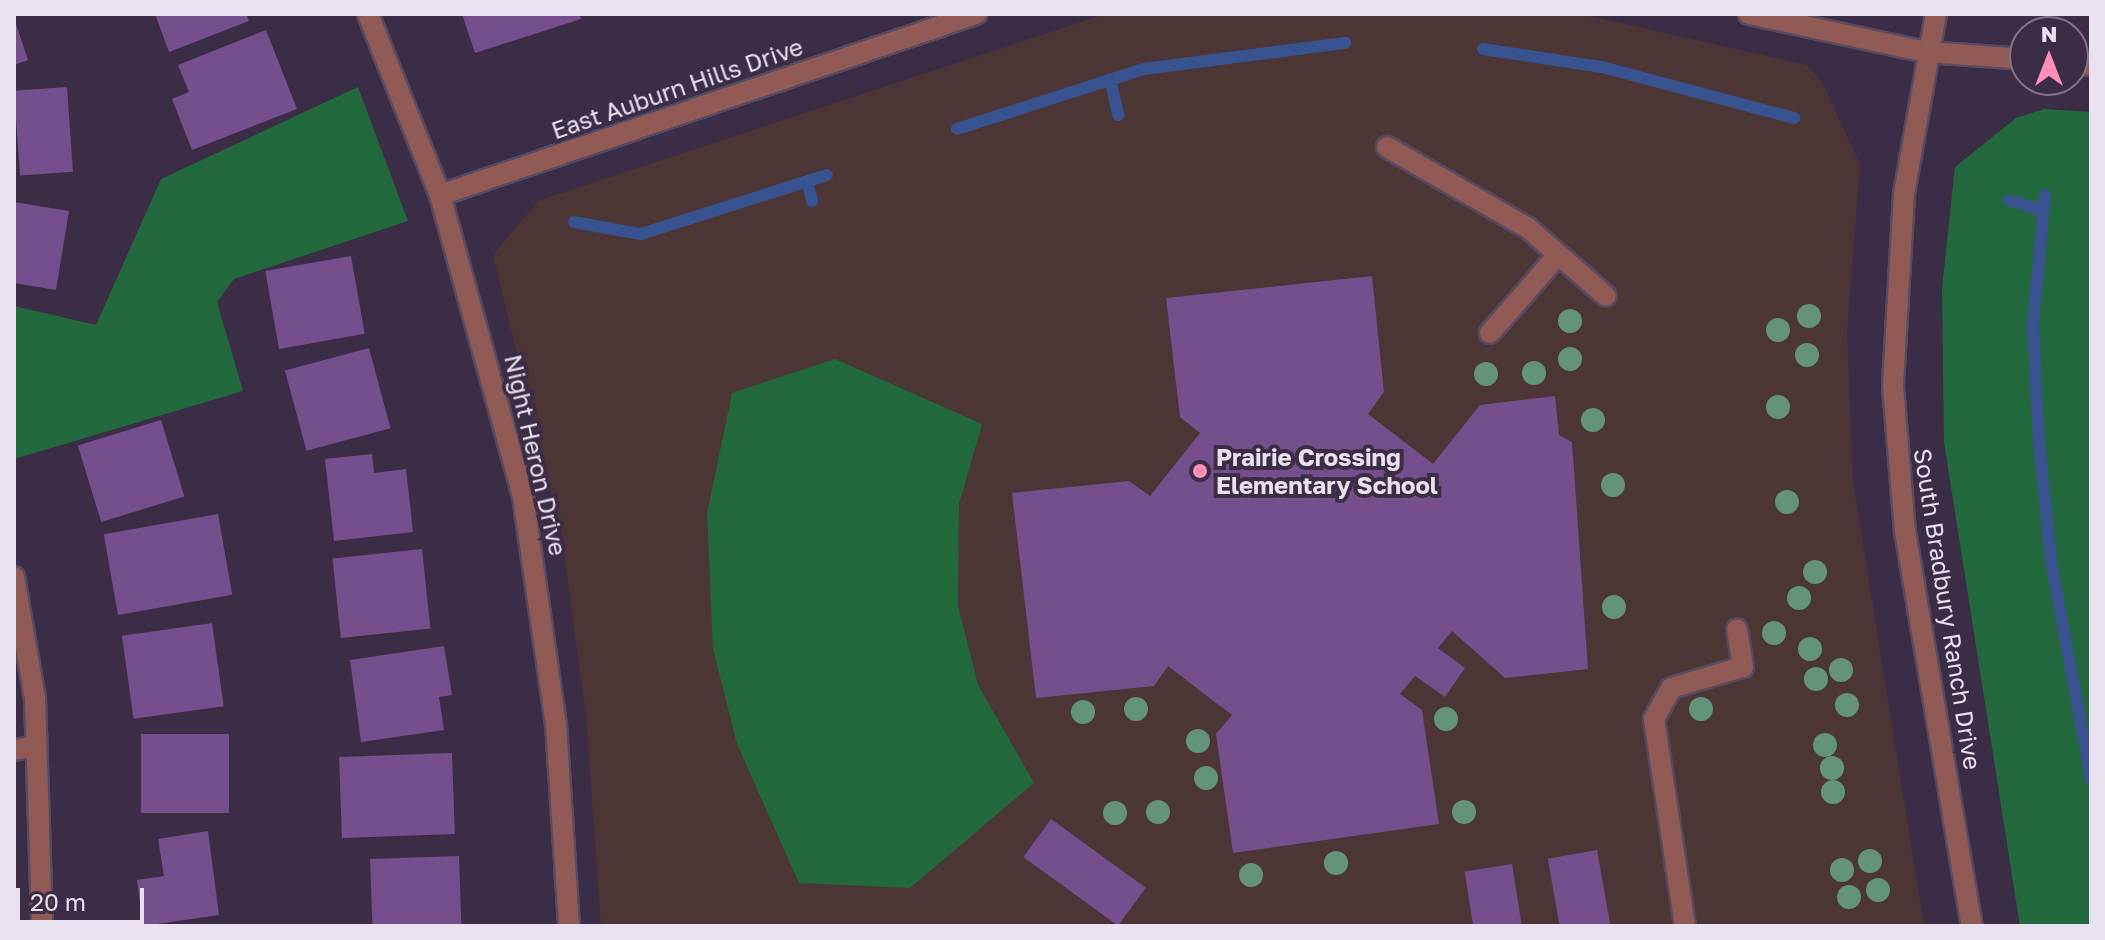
<!DOCTYPE html>
<style>
body{margin:0}
#map{position:relative;width:2105px;height:940px;overflow:hidden;background:#3c2d46;font-family:"Golos Text",sans-serif}
div>[style]{position:absolute}
.education>*{inset:0;background:#4b3635}
.green>*{inset:0;background:#23693e}
.stream>*{height:12px;margin:-6px;padding:0 6px;transform-origin:6px;border-radius:6px;background:#385390}
.building>*{inset:0;background:#744e8d;transform-origin:0 0}
.roads{filter:drop-shadow(2px 0 #584a61) drop-shadow(-2px 0 #584a61) drop-shadow(0 2px #584a61) drop-shadow(0 -2px #584a61)}
.minor>*{height:20px;margin:-10px;padding:0 10px;transform-origin:10px;border-radius:10px;background:#925a54}
.trees>*{width:24px;height:24px;margin:-12px;border-radius:50%;background:#639479}
.dots>*{width:22px;height:22px;translate:-50% -50%;box-sizing:border-box;border:4px solid #3c2d46;border-radius:50%}
span{translate:-50% -50%;white-space:nowrap;text-align:center;line-height:1.15;-webkit-text-stroke:8px #3c2d46;paint-order:stroke}
.street-label{font-size:24px;color:#eae1f1}
.poi-label{font-size:24px;color:#eae1f1;font-weight:700}
.left{translate:0 -50%;text-align:left}
.frame{position:absolute;inset:0;border:16px solid #eae1f1;pointer-events:none}
.north{position:absolute;left:2009px;top:16px;width:80px;height:80px;box-sizing:border-box;background:#3c2d46;border:2px solid #82758a;border-radius:50%;rotate:0deg;font-size:22px;font-weight:700;line-height:32px;text-align:center;color:#eae1f1}
.north::after{content:'';display:block;margin:auto;width:28px;height:36px;background:#ff8eb9;clip-path:polygon(50% 0,100% 100%,50% 72%,0 100%)}
.scale{position:absolute;left:16px;top:888px;width:128px;height:36px;box-sizing:border-box;border:4px solid #eae1f1;border-top:0;padding-left:10px;font-size:24px;line-height:28px;white-space:nowrap;color:#eae1f1;-webkit-text-stroke:6px #3c2d46;paint-order:stroke}
</style>
<div id="map">
<div class="education">
<div style="clip-path:polygon(1105px 14px,1581px 14px,1806px 65px,1822px 82px,1860px 164px,1847px 332px,1853px 481px,1924px 926px,601px 926px,586px 715px,563px 545px,493px 255px,538px 201px)"></div>
</div>
<div class="green">
<div style="clip-path:polygon(358px 87px,408px 221px,234px 279px,217px 302px,243px 391px,14px 459px,14px 306px,96px 325px,161px 179px)"></div>
<div style="clip-path:polygon(2044px 109px,2091px 112px,2091px 926px,2020px 926px,1944px 442px,1942px 288px,1955px 167px,2016px 118px)"></div>
<div style="clip-path:polygon(835px 359px,982px 424px,959px 504px,958px 606px,978px 685px,1034px 783px,910px 888px,799px 883px,737px 744px,713px 649px,707px 514px,732px 393px)"></div>
</div>
<div class="stream">
<div style="left:1483px;top:49px;width:120px;rotate:8.6deg"></div>
<div style="left:1602px;top:67px;width:199px;rotate:14.9deg"></div>
<div style="left:1110px;top:79px;width:37px;rotate:77deg"></div>
<div style="left:957px;top:129px;width:196px;rotate:-17.8deg"></div>
<div style="left:1144px;top:69px;width:203px;rotate:-7.4deg"></div>
<div style="left:807px;top:182px;width:20px;rotate:75deg"></div>
<div style="left:2045px;top:195px;width:131px;rotate:95.3deg"></div>
<div style="left:2033px;top:325px;width:117px;rotate:87.1deg"></div>
<div style="left:2039px;top:442px;width:120px;rotate:84.2deg"></div>
<div style="left:2051px;top:561px;width:222px;rotate:79.6deg"></div>
<div style="left:2009px;top:200px;width:35px;rotate:18deg"></div>
<div style="left:574px;top:222px;width:68px;rotate:10.2deg"></div>
<div style="left:641px;top:234px;width:195px;rotate:-17.6deg"></div>
</div>
<div class="building">
<div style="clip-path:polygon(155px 14px,246px 14px,249px 21px,169px 52px)"></div>
<div style="clip-path:polygon(462px 14px,579px 14px,581px 19px,475px 53px)"></div>
<div style="clip-path:polygon(14px 18px,28px 60px,14px 65px)"></div>
<div style="clip-path:polygon(266px 30px,297px 109px,192px 150px,172px 99px,189px 92px,178px 65px)"></div>
<div style="left:67px;top:87px;width:85px;height:53px;rotate:86deg"></div>
<div style="clip-path:polygon(14px 202px,69px 211px,56px 290px,14px 283px)"></div>
<div style="left:351px;top:256px;width:79px;height:87px;rotate:80deg"></div>
<div style="clip-path:polygon(1372px 276px,1384px 392px,1368px 414px,1433px 464px,1480px 405px,1555px 396px,1559px 435px,1572px 442px,1588px 669px,1505px 678px,1452px 631px,1438px 648px,1465px 668px,1445px 697px,1415px 676px,1400px 694px,1422px 710px,1439px 824px,1233px 853px,1216px 734px,1232px 715px,1203px 693px,1168px 666px,1154px 686px,1036px 698px,1012px 493px,1129px 481px,1150px 496px,1200px 433px,1180px 417px,1166px 298px)"></div>
<div style="left:369px;top:348px;width:83px;height:87px;rotate:75deg"></div>
<div style="left:161px;top:420px;width:80px;height:87px;rotate:73deg"></div>
<div style="clip-path:polygon(372px 454px,374px 473px,406px 469px,413px 532px,334px 541px,325px 459px)"></div>
<div style="left:218px;top:514px;width:82px;height:116px;rotate:80deg"></div>
<div style="left:422px;top:549px;width:80px;height:90px;rotate:84deg"></div>
<div style="left:212px;top:623px;width:84px;height:91px;rotate:82deg"></div>
<div style="clip-path:polygon(444px 646px,452px 695px,439px 697px,444px 730px,361px 742px,350px 660px)"></div>
<div style="left:229px;top:734px;width:79px;height:88px;rotate:90deg"></div>
<div style="left:452px;top:753px;width:81px;height:113px;rotate:88deg"></div>
<div style="left:1051px;top:819px;width:117px;height:47px;rotate:36deg"></div>
<div style="clip-path:polygon(208px 831px,219px 915px,143px 926px,137px 880px,164px 876px,158px 839px)"></div>
<div style="left:1597px;top:850px;width:77px;height:50px;rotate:80deg"></div>
<div style="left:459px;top:856px;width:70px;height:89px;rotate:88deg"></div>
<div style="left:1512px;top:864px;width:63px;height:48px;rotate:81deg"></div>
</div>
<div class="roads">
<div class="minor">
<div style="left:368px;top:14px;width:195px;rotate:68.3deg"></div>
<div style="left:440px;top:195px;width:312px;rotate:74.6deg"></div>
<div style="left:523px;top:496px;width:230px;rotate:81.8deg"></div>
<div style="left:556px;top:724px;width:202px;rotate:86.3deg"></div>
<div style="left:1749px;top:14px;width:181px;rotate:12.1deg"></div>
<div style="left:1926px;top:52px;width:99px;rotate:4deg"></div>
<div style="left:1936px;top:14px;width:183px;rotate:100.1deg"></div>
<div style="left:1904px;top:194px;width:192px;rotate:93.3deg"></div>
<div style="left:1893px;top:386px;width:145px;rotate:85.3deg"></div>
<div style="left:1905px;top:531px;width:401px;rotate:80.4deg"></div>
<div style="left:2073px;top:64px;width:18px;rotate:3deg"></div>
<div style="left:1387px;top:147px;width:163px;rotate:29.9deg"></div>
<div style="left:1528px;top:228px;width:103px;rotate:41.1deg"></div>
<div style="left:440px;top:195px;width:566px;rotate:-18.66deg"></div>
<div style="left:1490px;top:333px;width:103px;rotate:-48.9deg"></div>
<div style="left:14px;top:577px;width:123px;rotate:80.2deg"></div>
<div style="left:35px;top:698px;width:228px;rotate:88.2deg"></div>
<div style="left:14px;top:750px;width:22px;rotate:-10deg"></div>
<div style="left:1685px;top:926px;width:209px;rotate:-98.5deg"></div>
<div style="left:1654px;top:719px;width:35px;rotate:-61deg"></div>
<div style="left:1671px;top:688px;width:75px;rotate:-16.3deg"></div>
<div style="left:1743px;top:667px;width:38px;rotate:-99deg"></div>
</div>
</div>
<div class="trees">
<div style="left:1809px;top:316px"></div>
<div style="left:1570px;top:321px"></div>
<div style="left:1778px;top:330px"></div>
<div style="left:1807px;top:355px"></div>
<div style="left:1570px;top:359px"></div>
<div style="left:1534px;top:373px"></div>
<div style="left:1486px;top:374px"></div>
<div style="left:1778px;top:407px"></div>
<div style="left:1593px;top:420px"></div>
<div style="left:1613px;top:485px"></div>
<div style="left:1787px;top:502px"></div>
<div style="left:1815px;top:572px"></div>
<div style="left:1799px;top:598px"></div>
<div style="left:1614px;top:607px"></div>
<div style="left:1774px;top:633px"></div>
<div style="left:1810px;top:649px"></div>
<div style="left:1841px;top:670px"></div>
<div style="left:1816px;top:679px"></div>
<div style="left:1847px;top:705px"></div>
<div style="left:1136px;top:709px"></div>
<div style="left:1701px;top:709px"></div>
<div style="left:1083px;top:712px"></div>
<div style="left:1446px;top:719px"></div>
<div style="left:1198px;top:741px"></div>
<div style="left:1825px;top:745px"></div>
<div style="left:1832px;top:768px"></div>
<div style="left:1206px;top:778px"></div>
<div style="left:1833px;top:792px"></div>
<div style="left:1158px;top:812px"></div>
<div style="left:1464px;top:812px"></div>
<div style="left:1115px;top:813px"></div>
<div style="left:1870px;top:861px"></div>
<div style="left:1336px;top:863px"></div>
<div style="left:1842px;top:870px"></div>
<div style="left:1251px;top:875px"></div>
<div style="left:1878px;top:890px"></div>
<div style="left:1849px;top:897px"></div>
</div>
<div class="dots">
<div style="left:1200px;top:471px;background:#ff8eb9"></div>
</div>
<div class="street-label">
<span style="left:677px;top:88px;rotate:-19deg">East Auburn Hills Drive</span>
<span style="left:536px;top:455px;rotate:77deg">Night Heron Drive</span>
<span style="left:1948px;top:609px;rotate:81deg">South Bradbury Ranch Drive</span>
</div>
<div class="poi-label">
<span class="left" style="left:1216px;top:471px">Prairie Crossing<br>Elementary School</span>
</div>
<div class="frame"></div>
<div class="north">N</div>
<div class="scale">20 m</div>
</div>
